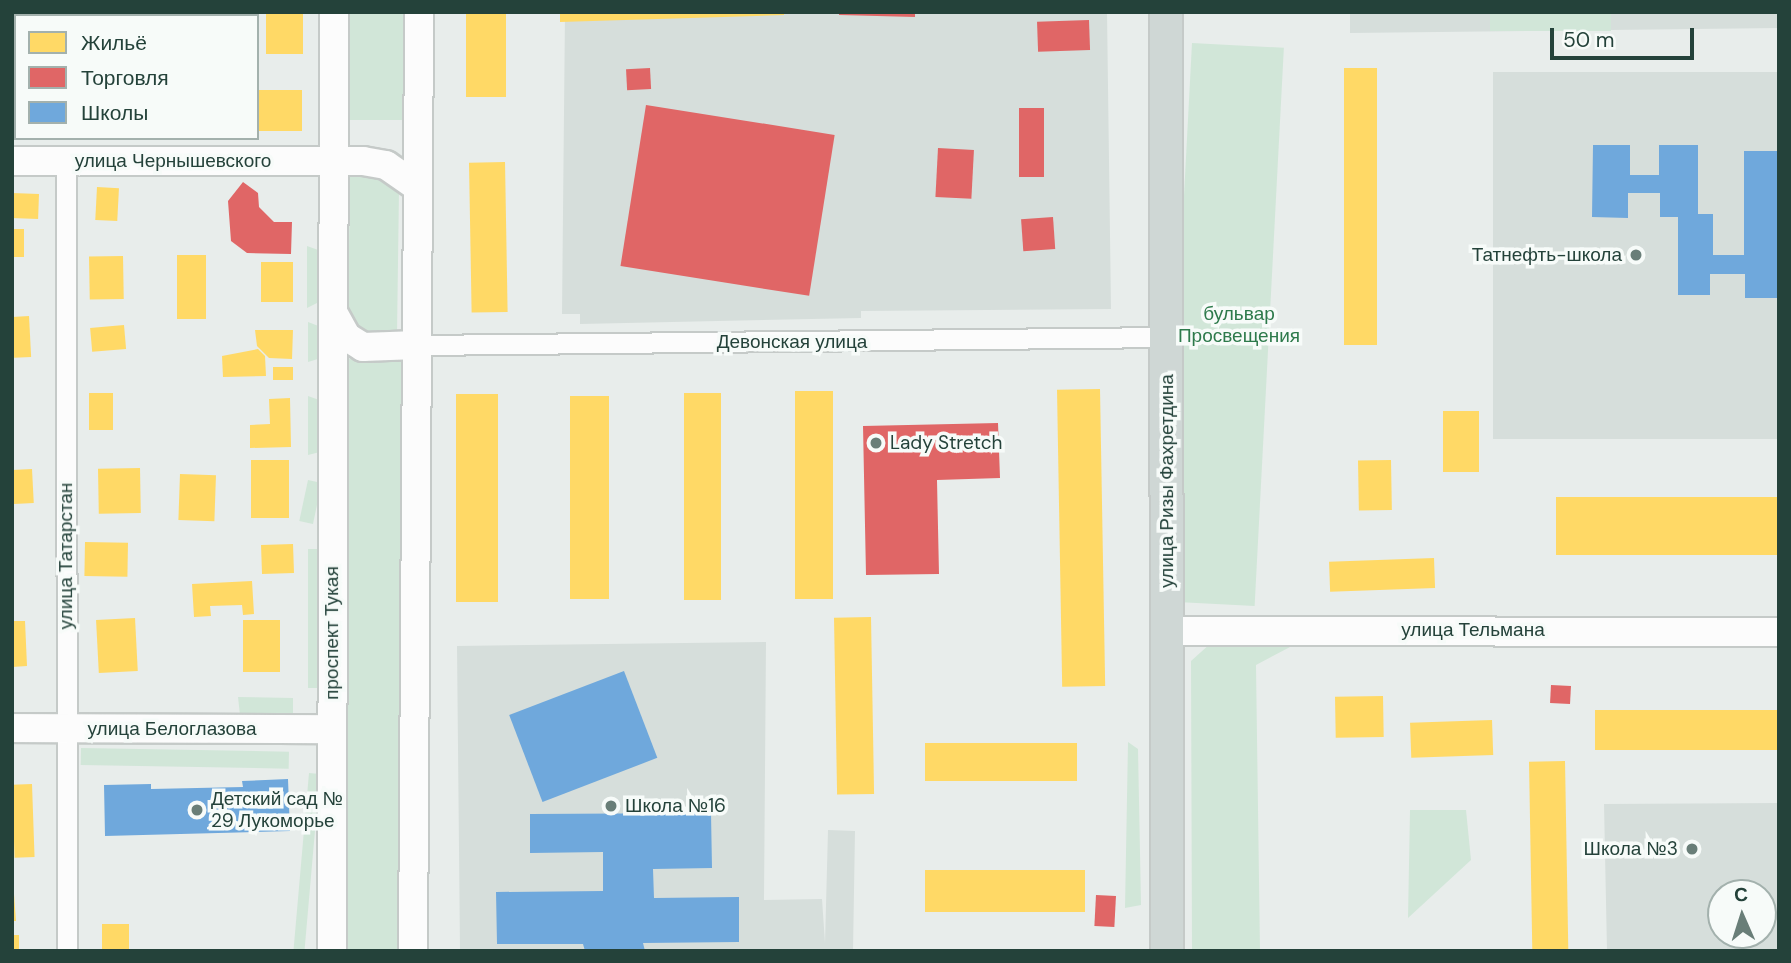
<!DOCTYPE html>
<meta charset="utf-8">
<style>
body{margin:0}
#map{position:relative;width:1791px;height:963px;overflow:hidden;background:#e8edeb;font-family:"DM Sans",sans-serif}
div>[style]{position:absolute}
.built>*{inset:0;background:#d6dedb;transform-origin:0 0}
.green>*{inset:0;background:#d1e6d8;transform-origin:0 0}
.homes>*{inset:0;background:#ffd966;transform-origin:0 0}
.shops>*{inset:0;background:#e06666;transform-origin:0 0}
.schools>*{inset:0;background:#6fa8dc;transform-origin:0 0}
.roads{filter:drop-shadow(2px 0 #c5cac8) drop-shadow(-2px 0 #c5cac8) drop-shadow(0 2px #c5cac8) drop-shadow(0 -2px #c5cac8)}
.street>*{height:19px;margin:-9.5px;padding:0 9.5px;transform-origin:9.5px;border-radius:9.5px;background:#fcfcfc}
.secondary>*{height:28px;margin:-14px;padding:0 14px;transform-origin:14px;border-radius:14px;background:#fcfcfc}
.primary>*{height:32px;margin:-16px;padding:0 16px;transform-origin:16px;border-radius:16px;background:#cfd7d5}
.dots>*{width:19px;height:19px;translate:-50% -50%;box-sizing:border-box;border:4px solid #f7fbf9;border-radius:50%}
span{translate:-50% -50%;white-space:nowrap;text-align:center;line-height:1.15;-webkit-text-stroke:7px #f7fbf9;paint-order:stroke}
.street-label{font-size:19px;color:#24423a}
.poi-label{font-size:19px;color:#24423a}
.right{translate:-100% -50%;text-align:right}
.left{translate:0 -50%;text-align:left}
.park-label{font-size:19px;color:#2d7a4b}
.frame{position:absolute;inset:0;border:14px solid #24423a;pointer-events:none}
.legend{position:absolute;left:14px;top:14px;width:245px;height:126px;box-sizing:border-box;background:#f7fbf9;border:2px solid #a3b1ad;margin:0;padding:9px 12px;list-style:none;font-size:21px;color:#24423a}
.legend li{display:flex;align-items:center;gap:14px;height:35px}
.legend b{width:35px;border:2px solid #a3b1ad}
.north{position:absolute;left:1707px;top:879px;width:70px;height:70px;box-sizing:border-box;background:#f7fbf9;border:2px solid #a3b1ad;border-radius:50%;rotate:357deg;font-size:19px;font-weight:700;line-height:28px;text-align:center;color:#24423a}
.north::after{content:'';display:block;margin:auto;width:24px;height:32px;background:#697e78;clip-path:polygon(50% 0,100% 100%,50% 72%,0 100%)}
.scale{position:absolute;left:1550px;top:28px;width:144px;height:32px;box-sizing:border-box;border:4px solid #24423a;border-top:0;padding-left:9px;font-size:21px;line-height:24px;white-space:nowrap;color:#24423a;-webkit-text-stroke:5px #f7fbf9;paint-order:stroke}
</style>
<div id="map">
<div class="built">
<div style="clip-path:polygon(565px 12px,1107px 12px,1111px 309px,861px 311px,861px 318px,580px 324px,580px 314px,562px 314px)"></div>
<div style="clip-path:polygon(1350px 12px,1779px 12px,1779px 28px,1350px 33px)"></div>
<div style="left:1493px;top:72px;width:286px;height:367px"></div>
<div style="clip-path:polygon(766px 642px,764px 900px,822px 899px,825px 943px,828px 830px,855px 831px,853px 951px,460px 951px,457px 646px)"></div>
<div style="clip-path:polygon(evenodd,1779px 803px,1779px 951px,1607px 951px,1604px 804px,1779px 803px,1763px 893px,1763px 935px,1721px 935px,1721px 893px,1763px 893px)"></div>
</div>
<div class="green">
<div style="left:346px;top:12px;width:63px;height:108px"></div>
<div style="left:1490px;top:12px;width:121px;height:19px"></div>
<div style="left:1192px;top:43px;width:92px;height:559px;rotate:3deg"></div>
<div style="clip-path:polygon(350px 170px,377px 174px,399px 190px,397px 334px,360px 333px,348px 325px)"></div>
<div style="clip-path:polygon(307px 246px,321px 251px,323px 300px,307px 308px)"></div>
<div style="clip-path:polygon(308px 322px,321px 327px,321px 358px,308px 362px)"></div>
<div style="left:347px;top:359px;width:55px;height:592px"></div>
<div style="clip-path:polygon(308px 396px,322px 401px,320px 452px,308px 455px)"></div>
<div style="left:308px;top:480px;width:14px;height:42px;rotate:12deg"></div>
<div style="left:321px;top:549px;width:139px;height:13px;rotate:90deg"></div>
<div style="clip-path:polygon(1211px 643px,1290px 647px,1256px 665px,1260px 951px,1192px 951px,1191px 661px)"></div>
<div style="clip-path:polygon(238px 697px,293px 698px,293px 722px,240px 715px)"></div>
<div style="clip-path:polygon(1128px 742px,1138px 749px,1141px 905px,1125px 908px)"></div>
<div style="left:81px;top:748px;width:208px;height:17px;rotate:1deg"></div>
<div style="left:309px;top:773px;width:11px;height:178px;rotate:5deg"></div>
<div style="clip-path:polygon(1410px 810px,1466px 810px,1471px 860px,1408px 918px)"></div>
</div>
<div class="homes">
<div style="left:266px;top:12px;width:37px;height:42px"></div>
<div style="left:466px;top:12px;width:40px;height:85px"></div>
<div style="clip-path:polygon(560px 12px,784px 12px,784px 15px,560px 22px)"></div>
<div style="left:1344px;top:68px;width:33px;height:277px"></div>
<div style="left:12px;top:82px;width:4px;height:47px"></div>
<div style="left:302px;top:90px;width:41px;height:45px;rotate:90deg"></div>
<div style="left:505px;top:162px;width:150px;height:36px;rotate:89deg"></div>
<div style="left:97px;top:187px;width:22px;height:33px;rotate:3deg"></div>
<div style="left:12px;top:193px;width:27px;height:25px;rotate:2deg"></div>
<div style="left:12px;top:229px;width:12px;height:28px"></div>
<div style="left:177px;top:255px;width:29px;height:64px"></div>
<div style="left:123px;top:256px;width:43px;height:34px;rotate:89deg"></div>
<div style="left:261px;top:262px;width:32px;height:40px"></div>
<div style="left:29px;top:316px;width:41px;height:17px;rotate:87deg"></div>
<div style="left:124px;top:325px;width:24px;height:34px;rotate:85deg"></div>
<div style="clip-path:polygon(255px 330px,293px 330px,292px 359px,269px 358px,257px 346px)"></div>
<div style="clip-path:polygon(258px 349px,265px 356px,266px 376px,223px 377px,222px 356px)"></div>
<div style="left:293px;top:367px;width:13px;height:20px;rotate:90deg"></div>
<div style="left:1100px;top:389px;width:297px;height:43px;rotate:89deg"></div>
<div style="left:795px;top:391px;width:38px;height:208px"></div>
<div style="left:89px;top:393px;width:24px;height:37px"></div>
<div style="left:684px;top:393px;width:37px;height:207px"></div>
<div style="left:456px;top:394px;width:42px;height:208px"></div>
<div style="left:570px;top:396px;width:39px;height:203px"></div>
<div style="clip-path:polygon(290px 398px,291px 447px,250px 448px,250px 425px,270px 424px,269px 399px)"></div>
<div style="left:1479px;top:411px;width:61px;height:36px;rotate:90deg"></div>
<div style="left:289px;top:460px;width:58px;height:38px;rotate:90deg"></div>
<div style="left:1391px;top:460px;width:50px;height:33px;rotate:89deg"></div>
<div style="left:140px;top:468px;width:45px;height:42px;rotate:89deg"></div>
<div style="left:32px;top:469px;width:34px;height:20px;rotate:87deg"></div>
<div style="left:180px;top:474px;width:36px;height:46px;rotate:2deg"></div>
<div style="left:1779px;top:497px;width:58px;height:223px;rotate:90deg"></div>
<div style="left:85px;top:542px;width:43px;height:34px;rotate:1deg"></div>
<div style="left:293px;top:544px;width:29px;height:32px;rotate:88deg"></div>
<div style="left:1434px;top:558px;width:30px;height:105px;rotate:88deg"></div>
<div style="clip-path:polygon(252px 581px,254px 614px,243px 615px,242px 605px,210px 606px,211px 616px,194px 617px,192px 584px)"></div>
<div style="left:871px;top:617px;width:177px;height:37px;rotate:89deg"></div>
<div style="left:135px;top:618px;width:53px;height:39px;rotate:87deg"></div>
<div style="left:243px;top:620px;width:37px;height:52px"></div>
<div style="clip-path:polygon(12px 621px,25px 621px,27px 666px,12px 667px)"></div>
<div style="left:1383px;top:696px;width:41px;height:48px;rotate:89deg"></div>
<div style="left:1777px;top:710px;width:40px;height:182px;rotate:90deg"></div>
<div style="left:1492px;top:720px;width:35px;height:82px;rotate:88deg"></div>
<div style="left:925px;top:743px;width:152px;height:38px"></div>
<div style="left:1565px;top:761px;width:190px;height:36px;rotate:89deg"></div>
<div style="left:32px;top:784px;width:73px;height:20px;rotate:88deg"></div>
<div style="left:1085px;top:870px;width:42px;height:160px;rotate:90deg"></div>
<div style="clip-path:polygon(12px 894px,14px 894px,16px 921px,12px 921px)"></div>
<div style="left:102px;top:924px;width:27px;height:27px"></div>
<div style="left:12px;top:935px;width:7px;height:16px"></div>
</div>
<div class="shops">
<div style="clip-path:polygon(839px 12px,915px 12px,915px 17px,839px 15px)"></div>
<div style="left:1089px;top:20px;width:30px;height:52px;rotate:88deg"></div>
<div style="left:650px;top:68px;width:21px;height:24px;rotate:87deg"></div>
<div style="left:646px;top:105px;width:191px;height:163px;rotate:9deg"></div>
<div style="left:1019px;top:108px;width:25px;height:69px"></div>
<div style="left:938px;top:148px;width:36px;height:49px;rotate:3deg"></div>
<div style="clip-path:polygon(243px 182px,258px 193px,259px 207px,274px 222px,292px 222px,291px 254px,247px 253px,231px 241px,228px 201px)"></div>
<div style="left:1053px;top:217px;width:32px;height:32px;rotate:86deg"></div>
<div style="clip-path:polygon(998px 423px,1000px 478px,937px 480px,939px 574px,866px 575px,863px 426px)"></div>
<div style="left:1551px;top:685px;width:20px;height:18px;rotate:3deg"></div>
<div style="left:1096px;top:895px;width:20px;height:31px;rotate:3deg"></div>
</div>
<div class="schools">
<div style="clip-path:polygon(1593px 145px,1630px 145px,1630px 175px,1659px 175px,1659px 145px,1698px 145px,1698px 214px,1713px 214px,1713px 255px,1744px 255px,1744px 151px,1779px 151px,1778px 298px,1745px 298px,1745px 274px,1710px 274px,1710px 295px,1678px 295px,1678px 217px,1660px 217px,1660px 193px,1628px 193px,1628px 218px,1592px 217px)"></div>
<div style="left:624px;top:671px;width:93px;height:123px;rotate:69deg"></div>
<div style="clip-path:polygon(288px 779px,290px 831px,105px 836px,104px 785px,151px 784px,151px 789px,243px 787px,242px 781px)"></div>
<div style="clip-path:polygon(711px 813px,712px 868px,653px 869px,654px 898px,739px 897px,739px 942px,643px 943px,645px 951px,585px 951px,583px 944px,497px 944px,496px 892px,603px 891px,603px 852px,530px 853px,530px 814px)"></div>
</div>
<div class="roads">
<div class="street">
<div style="left:66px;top:161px;width:790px;rotate:89.93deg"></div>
<div style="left:417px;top:345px;width:749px;rotate:-0.61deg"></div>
</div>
<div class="secondary">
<div style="left:12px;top:161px;width:351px"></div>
<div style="left:363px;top:161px;width:23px;rotate:10deg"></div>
<div style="left:386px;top:165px;width:39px;rotate:35deg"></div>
<div style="left:334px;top:314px;width:26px;rotate:61deg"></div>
<div style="left:347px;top:337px;width:19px;rotate:32deg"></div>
<div style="left:363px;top:347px;width:54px;rotate:-2.1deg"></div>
<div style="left:1168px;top:631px;width:611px;rotate:0.09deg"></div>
<div style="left:12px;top:728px;width:320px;rotate:0.2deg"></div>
<div style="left:332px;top:951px;width:939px;rotate:-89.88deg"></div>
<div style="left:413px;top:951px;width:939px;rotate:-89.63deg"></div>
</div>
<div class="primary">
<div style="left:1166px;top:12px;width:939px;rotate:89.94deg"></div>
</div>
</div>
<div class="dots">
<div style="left:1636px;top:255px;background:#697e78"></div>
<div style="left:876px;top:443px;background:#697e78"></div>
<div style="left:611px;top:806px;background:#697e78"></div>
<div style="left:197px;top:810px;background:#697e78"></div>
<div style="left:1692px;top:849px;background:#697e78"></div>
</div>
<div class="street-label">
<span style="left:173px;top:161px">улица Чернышевского</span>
<span style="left:792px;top:342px">Девонская улица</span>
<span style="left:1167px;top:481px;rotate:-90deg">улица Ризы Фахретдина</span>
<span style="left:66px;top:556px;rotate:-90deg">улица Татарстан</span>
<span style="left:1473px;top:630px">улица Тельмана</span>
<span style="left:332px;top:633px;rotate:-90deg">проспект Тукая</span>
<span style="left:172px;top:729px">улица Белоглазова</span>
</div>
<div class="poi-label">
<span class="right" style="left:1622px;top:255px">Татнефть-школа</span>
<span class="left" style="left:890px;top:443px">Lady Stretch</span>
<span class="left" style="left:211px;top:810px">Детский сад №<br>29 Лукоморье</span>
<span class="left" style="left:625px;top:806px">Школа №16</span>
<span class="right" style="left:1678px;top:849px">Школа №3</span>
</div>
<div class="park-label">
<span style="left:1239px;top:325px">бульвар<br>Просвещения</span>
</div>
<div class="frame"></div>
<ul class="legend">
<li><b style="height:19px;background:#ffd966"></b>Жильё</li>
<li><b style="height:19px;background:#e06666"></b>Торговля</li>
<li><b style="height:19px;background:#6fa8dc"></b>Школы</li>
</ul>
<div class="north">С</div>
<div class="scale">50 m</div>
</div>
